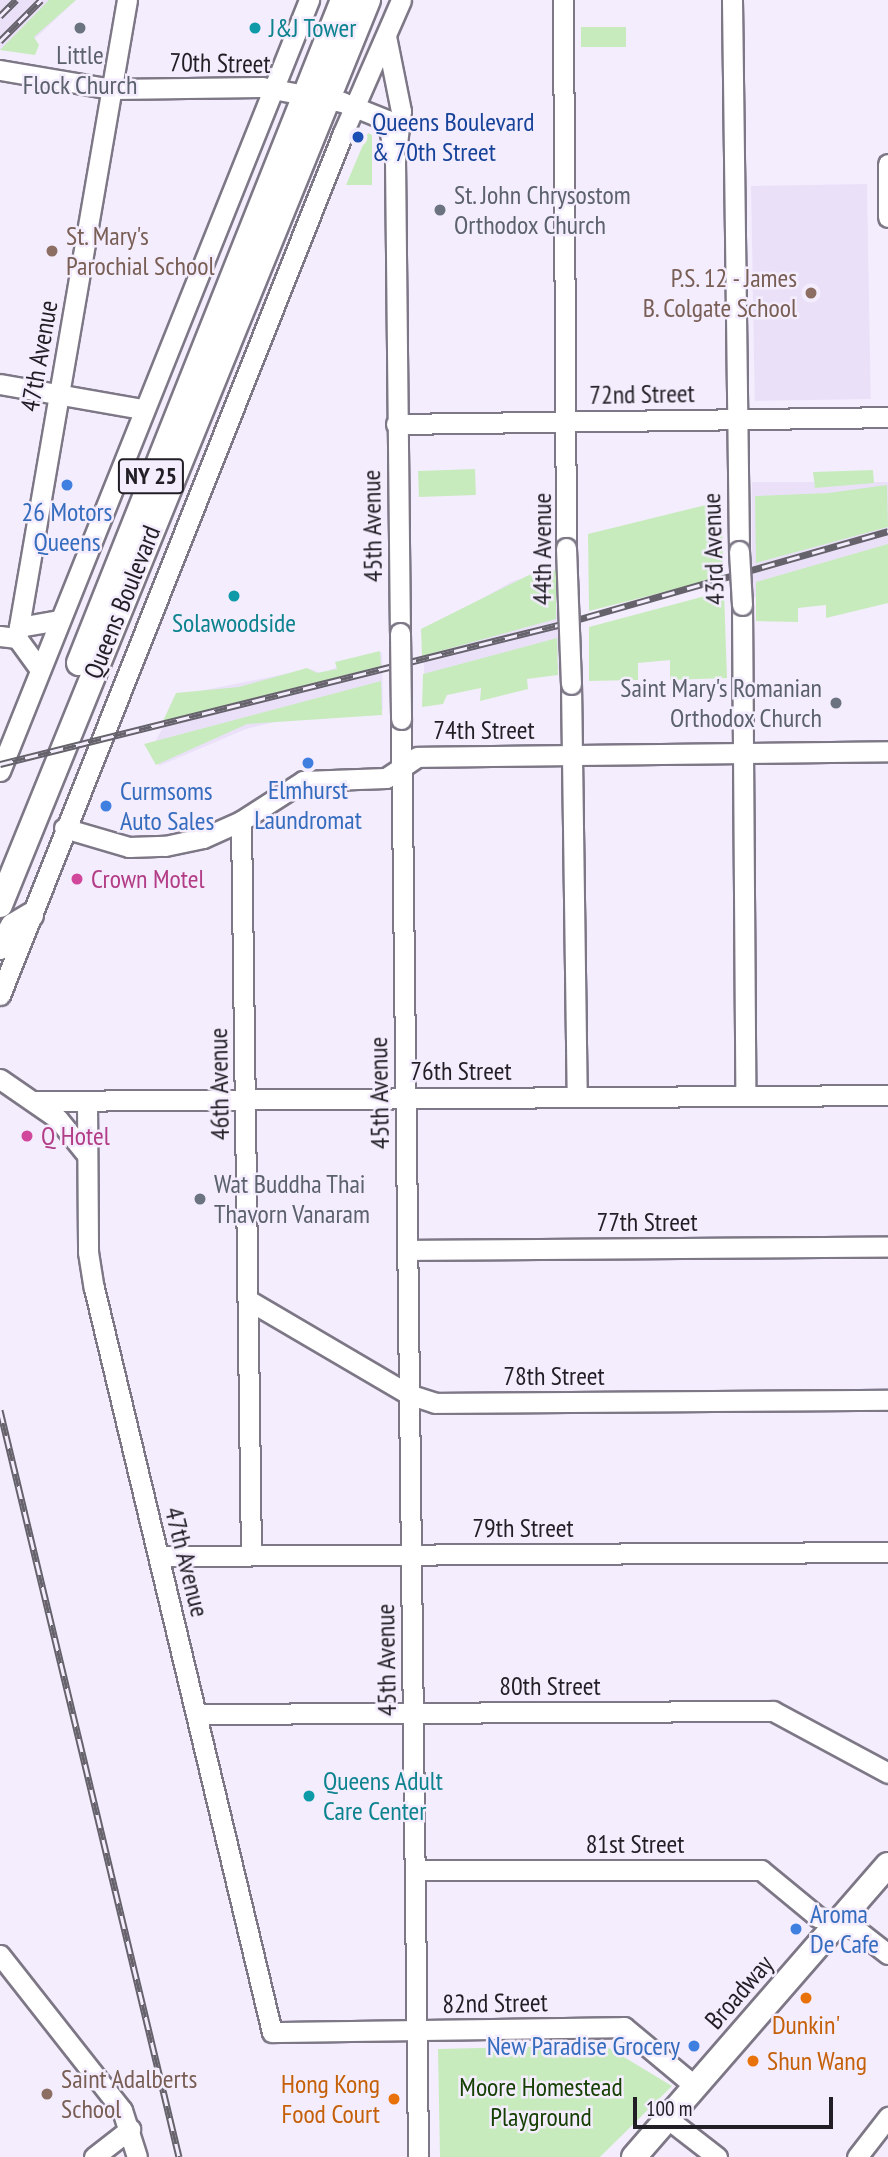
<!DOCTYPE html>
<style>
body{margin:0}
#map{position:relative;width:888px;height:2157px;overflow:hidden;background:#f4edfe;font-family:"PT Sans Narrow",sans-serif}
div>[style]{position:absolute}
.built>*{inset:0;background:#eae1f9;transform-origin:0 0}
.green>*{inset:0;background:#c8ebbe;transform-origin:0 0}
.roads{filter:drop-shadow(2px 0 #7d7786) drop-shadow(-2px 0 #7d7786) drop-shadow(0 2px #7d7786) drop-shadow(0 -2px #7d7786)}
.minor>*{height:19px;margin:-9.5px;padding:0 9.5px;transform-origin:9.5px;border-radius:9.5px;background:#fff}
.major>*{height:24px;margin:-12px;padding:0 12px;transform-origin:12px;border-radius:12px;background:#fff}
.rail>*{height:7px;margin-top:-3.5px;transform-origin:0;background:repeating-linear-gradient(90deg,#f4edfe 0 13px,#65626b 0 26px);box-sizing:border-box;border-block:2px solid #65626b}
.bridges{filter:drop-shadow(2px 0 #7d7786) drop-shadow(-2px 0 #7d7786) drop-shadow(0 2px #7d7786) drop-shadow(0 -2px #7d7786)}
.minor-bridge>*{height:19px;margin:-9.5px;padding:0 9.5px;transform-origin:9.5px;border-radius:9.5px;background:#fff}
.dots>*{width:19px;height:19px;translate:-50% -50%;box-sizing:border-box;border:4px solid #f4edfe;border-radius:50%}
span{translate:-50% -50%;white-space:nowrap;text-align:center;line-height:1.15;-webkit-text-stroke:5px #f4edfe;paint-order:stroke}
.shield-label span{padding:2px 5px;background:#f4edfe;border:2px solid;border-radius:5px;-webkit-text-stroke-width:0}
.shield-label{font-size:24px;color:#211f25;font-weight:700}
.culture-label{font-size:26px;color:#0d838f}
.left{translate:0 -50%;text-align:left}
.worship-label{font-size:26px;color:#5b616d}
.right{translate:-100% -50%;text-align:right}
.street-label{font-size:26px;color:#211f25}
.transit-label{font-size:26px;color:#164399}
.education-label{font-size:26px;color:#785e54}
.shop-label{font-size:26px;color:#366cbe}
.hotel-label{font-size:26px;color:#b23c85}
.food-label{font-size:26px;color:#c56008}
.park-label{font-size:26px;color:#154002}
.scale{position:absolute;left:633px;top:2097px;width:200px;height:32px;box-sizing:border-box;border:4px solid #211f25;border-top:0;padding-left:9px;font-size:21px;line-height:24px;white-space:nowrap;color:#211f25;-webkit-text-stroke:5px #f4edfe;paint-order:stroke}
</style>
<div id="map">
<div class="built">
<div style="clip-path:polygon(0 0,76px 0,21px 52px,0 50px)"></div>
<div style="left:867px;top:184px;width:215px;height:116px;rotate:89deg"></div>
<div style="left:888px;top:482px;width:115px;height:136px;rotate:90deg"></div>
<div style="clip-path:polygon(557px 569px,559px 669px,424px 696px,424px 631px,513px 581px)"></div>
<div style="clip-path:polygon(382px 652px,383px 710px,320px 711px,246px 729px,159px 766px,154px 744px,180px 695px,310px 669px,321px 673px)"></div>
</div>
<div class="green">
<div style="clip-path:polygon(49px 0,76px 0,34px 37px,39px 45px,35px 55px,0 50px)"></div>
<div style="left:626px;top:27px;width:20px;height:45px;rotate:90deg"></div>
<div style="clip-path:polygon(368px 133px,372px 135px,372px 185px,346px 185px)"></div>
<div style="left:475px;top:469px;width:26px;height:57px;rotate:88deg"></div>
<div style="clip-path:polygon(873px 470px,874px 483px,815px 488px,813px 472px)"></div>
<div style="clip-path:polygon(887px 485px,888px 527px,756px 563px,755px 496px,828px 493px)"></div>
<div style="clip-path:polygon(722px 501px,723px 577px,589px 611px,588px 534px)"></div>
<div style="clip-path:polygon(888px 544px,888px 603px,826px 618px,826px 605px,798px 608px,798px 622px,756px 621px,756px 582px)"></div>
<div style="clip-path:polygon(539px 570px,556px 570px,556px 619px,422px 656px,421px 629px)"></div>
<div style="clip-path:polygon(724px 591px,727px 678px,670px 680px,670px 660px,638px 663px,638px 680px,589px 681px,589px 627px)"></div>
<div style="clip-path:polygon(557px 638px,558px 675px,527px 679px,528px 689px,480px 701px,481px 688px,447px 695px,443px 704px,422px 707px,423px 674px)"></div>
<div style="clip-path:polygon(380px 651px,381px 666px,163px 721px,176px 693px,239px 687px,307px 668px,317px 673px,337px 669px,335px 662px)"></div>
<div style="clip-path:polygon(381px 681px,382px 715px,247px 724px,156px 765px,144px 744px)"></div>
<div style="clip-path:polygon(604px 2045px,672px 2086px,600px 2157px,440px 2157px,438px 2049px)"></div>
</div>
<div class="roads">
<div class="minor">
<div style="left:563px;top:0;width:548px;rotate:89.69deg"></div>
<div style="left:732px;top:0;width:551px;rotate:89.27deg"></div>
<div style="left:386px;top:36px;width:76px;rotate:78.7deg"></div>
<div style="left:401px;top:111px;width:32px;rotate:97deg"></div>
<div style="left:0;top:70px;width:114px;rotate:9.6deg"></div>
<div style="left:112px;top:89px;width:150px;rotate:-0.8deg"></div>
<div style="left:262px;top:87px;width:81px;rotate:10.6deg"></div>
<div style="left:342px;top:102px;width:48px;rotate:21.8deg"></div>
<div style="left:387px;top:120px;width:40px;rotate:78deg"></div>
<div style="left:395px;top:159px;width:474px;rotate:89.4deg"></div>
<div style="left:888px;top:164px;width:53px;rotate:90deg"></div>
<div style="left:0;top:384px;width:144px;rotate:10deg"></div>
<div style="left:396px;top:424px;width:492px;rotate:-0.8deg"></div>
<div style="left:742px;top:605px;width:491px;rotate:89.6deg"></div>
<div style="left:19px;top:627px;width:40px;rotate:-10deg"></div>
<div style="left:0;top:636px;width:17px;rotate:7deg"></div>
<div style="left:17px;top:638px;width:37px;rotate:54deg"></div>
<div style="left:17px;top:638px;width:647px;rotate:-80.22deg"></div>
<div style="left:571px;top:684px;width:413px;rotate:89.2deg"></div>
<div style="left:401px;top:719px;width:1438px;rotate:89.32deg"></div>
<div style="left:0;top:771px;width:831px;rotate:-68.16deg"></div>
<div style="left:241px;top:821px;width:734px;rotate:89.22deg"></div>
<div style="left:64px;top:828px;width:68px;rotate:16.3deg"></div>
<div style="left:129px;top:847px;width:36px;rotate:-2deg"></div>
<div style="left:165px;top:846px;width:39px;rotate:-12deg"></div>
<div style="left:203px;top:838px;width:42px;rotate:-24.1deg"></div>
<div style="left:241px;top:821px;width:74px;rotate:-32.8deg"></div>
<div style="left:303px;top:781px;width:83px;rotate:-2.1deg"></div>
<div style="left:386px;top:778px;width:37px;rotate:-34deg"></div>
<div style="left:417px;top:757px;width:471px;rotate:-0.7deg"></div>
<div style="left:0;top:995px;width:928px;rotate:-68.3deg"></div>
<div style="left:343px;top:133px;width:145px;rotate:-66.4deg"></div>
<div style="left:0;top:1079px;width:70px;rotate:34.6deg"></div>
<div style="left:58px;top:1119px;width:46px;rotate:51.1deg"></div>
<div style="left:35px;top:1101px;width:853px;rotate:-0.4deg"></div>
<div style="left:87px;top:1101px;width:151px;rotate:89.6deg"></div>
<div style="left:88px;top:1252px;width:36px;rotate:81deg"></div>
<div style="left:94px;top:1288px;width:765px;rotate:76.55deg"></div>
<div style="left:272px;top:2032px;width:352px;rotate:-0.8deg"></div>
<div style="left:624px;top:2027px;width:94px;rotate:39.8deg"></div>
<div style="left:407px;top:1250px;width:481px;rotate:-0.4deg"></div>
<div style="left:248px;top:1300px;width:186px;rotate:30.4deg"></div>
<div style="left:408px;top:1394px;width:28px;rotate:18deg"></div>
<div style="left:435px;top:1403px;width:453px;rotate:-0.4deg"></div>
<div style="left:159px;top:1556px;width:729px;rotate:-0.31deg"></div>
<div style="left:196px;top:1714px;width:577px;rotate:-0.3deg"></div>
<div style="left:773px;top:1711px;width:131px;rotate:28.3deg"></div>
<div style="left:415px;top:1870px;width:346px"></div>
<div style="left:761px;top:1870px;width:74px;rotate:39.5deg"></div>
<div style="left:818px;top:1917px;width:41px;rotate:18.4deg"></div>
<div style="left:857px;top:1930px;width:39px;rotate:38deg"></div>
<div style="left:0;top:1955px;width:197px;rotate:51.8deg"></div>
<div style="left:122px;top:2110px;width:49px;rotate:72.3deg"></div>
<div style="left:668px;top:2119px;width:62px;rotate:37.8deg"></div>
<div style="left:94px;top:2157px;width:46px;rotate:-37.9deg"></div>
<div style="left:857px;top:2157px;width:51px;rotate:-52.2deg"></div>
</div>
<div class="major">
<div style="left:79px;top:663px;width:714px;rotate:-68.29deg"></div>
<div style="left:0;top:905px;width:977px;rotate:-67.87deg"></div>
<div style="left:0;top:947px;width:25px;rotate:-58deg"></div>
<div style="left:13px;top:926px;width:21px;rotate:-31deg"></div>
<div style="left:634px;top:2157px;width:387px;rotate:-49deg"></div>
</div>
</div>
<div class="rail">
<div style="left:0;top:16px;width:23px;rotate:-45deg"></div>
<div style="left:0;top:41px;width:58px;rotate:-45deg"></div>
<div style="left:0;top:764px;width:579px;rotate:-13.99deg"></div>
<div style="left:562px;top:624px;width:339px;rotate:-15.9deg"></div>
<div style="left:0;top:1410px;width:768px;rotate:76.52deg"></div>
</div>
<div class="bridges">
<div class="minor-bridge">
<div style="left:566px;top:548px;width:136px;rotate:87.9deg"></div>
<div style="left:739px;top:551px;width:54px;rotate:86.8deg"></div>
<div style="left:400px;top:633px;width:86px;rotate:89.3deg"></div>
</div>
</div>
<div class="dots">
<div style="left:80px;top:28px;background:#6b7280"></div>
<div style="left:255px;top:28px;background:#0f9aa8"></div>
<div style="left:358px;top:137px;background:#1a4fb4"></div>
<div style="left:440px;top:210px;background:#6b7280"></div>
<div style="left:52px;top:251px;background:#8d6e63"></div>
<div style="left:811px;top:293px;background:#8d6e63"></div>
<div style="left:67px;top:485px;background:#3f7fe0"></div>
<div style="left:234px;top:596px;background:#0f9aa8"></div>
<div style="left:836px;top:703px;background:#6b7280"></div>
<div style="left:308px;top:763px;background:#3f7fe0"></div>
<div style="left:106px;top:806px;background:#3f7fe0"></div>
<div style="left:77px;top:879px;background:#d1479c"></div>
<div style="left:27px;top:1136px;background:#d1479c"></div>
<div style="left:200px;top:1199px;background:#6b7280"></div>
<div style="left:309px;top:1796px;background:#0f9aa8"></div>
<div style="left:796px;top:1929px;background:#3f7fe0"></div>
<div style="left:806px;top:1998px;background:#e8710a"></div>
<div style="left:694px;top:2046px;background:#3f7fe0"></div>
<div style="left:753px;top:2061px;background:#e8710a"></div>
<div style="left:47px;top:2094px;background:#8d6e63"></div>
<div style="left:394px;top:2099px;background:#e8710a"></div>
</div>
<div class="shield-label">
<span style="left:151px;top:476px">NY 25</span>
</div>
<div class="culture-label">
<span class="left" style="left:269px;top:28px">J&amp;J Tower</span>
<span style="left:234px;top:623px">Solawoodside</span>
<span class="left" style="left:323px;top:1796px">Queens Adult<br>Care Center</span>
</div>
<div class="worship-label">
<span style="left:80px;top:70px">Little<br>Flock Church</span>
<span class="left" style="left:454px;top:210px">St. John Chrysostom<br>Orthodox Church</span>
<span class="right" style="left:822px;top:703px">Saint Mary's Romanian<br>Orthodox Church</span>
<span class="left" style="left:214px;top:1199px">Wat Buddha Thai<br>Thavorn Vanaram</span>
</div>
<div class="street-label">
<span style="left:220px;top:63px;rotate:1deg">70th Street</span>
<span style="left:39px;top:356px;rotate:-80deg">47th Avenue</span>
<span style="left:642px;top:394px;rotate:-1deg">72nd Street</span>
<span style="left:372px;top:526px;rotate:-91deg">45th Avenue</span>
<span style="left:542px;top:549px;rotate:-90deg">44th Avenue</span>
<span style="left:713px;top:549px;rotate:-92deg">43rd Avenue</span>
<span style="left:122px;top:602px;rotate:-68deg">Queens Boulevard</span>
<span style="left:484px;top:730px">74th Street</span>
<span style="left:461px;top:1071px">76th Street</span>
<span style="left:219px;top:1084px;rotate:-91deg">46th Avenue</span>
<span style="left:379px;top:1093px;rotate:-91deg">45th Avenue</span>
<span style="left:647px;top:1222px">77th Street</span>
<span style="left:554px;top:1376px">78th Street</span>
<span style="left:523px;top:1528px">79th Street</span>
<span style="left:187px;top:1562px;rotate:76deg">47th Avenue</span>
<span style="left:386px;top:1660px;rotate:-91deg">45th Avenue</span>
<span style="left:550px;top:1686px">80th Street</span>
<span style="left:635px;top:1844px">81st Street</span>
<span style="left:739px;top:1992px;rotate:-49deg">Broadway</span>
<span style="left:495px;top:2003px;rotate:-1deg">82nd Street</span>
</div>
<div class="transit-label">
<span class="left" style="left:372px;top:137px">Queens Boulevard<br>&amp; 70th Street</span>
</div>
<div class="education-label">
<span class="left" style="left:66px;top:251px">St. Mary's<br>Parochial School</span>
<span class="right" style="left:797px;top:293px">P.S. 12 - James<br>B. Colgate School</span>
<span class="left" style="left:61px;top:2094px">Saint Adalberts<br>School</span>
</div>
<div class="shop-label">
<span style="left:67px;top:527px">26 Motors<br>Queens</span>
<span style="left:308px;top:805px">Elmhurst<br>Laundromat</span>
<span class="left" style="left:120px;top:806px">Curmsoms<br>Auto Sales</span>
<span class="left" style="left:810px;top:1929px">Aroma<br>De Cafe</span>
<span class="right" style="left:680px;top:2046px">New Paradise Grocery</span>
</div>
<div class="hotel-label">
<span class="left" style="left:91px;top:879px">Crown Motel</span>
<span class="left" style="left:41px;top:1136px">Q Hotel</span>
</div>
<div class="food-label">
<span style="left:806px;top:2025px">Dunkin'</span>
<span class="left" style="left:767px;top:2061px">Shun Wang</span>
<span class="right" style="left:380px;top:2099px">Hong Kong<br>Food Court</span>
</div>
<div class="park-label">
<span style="left:541px;top:2102px">Moore Homestead<br>Playground</span>
</div>
<div class="scale">100 m</div>
</div>
